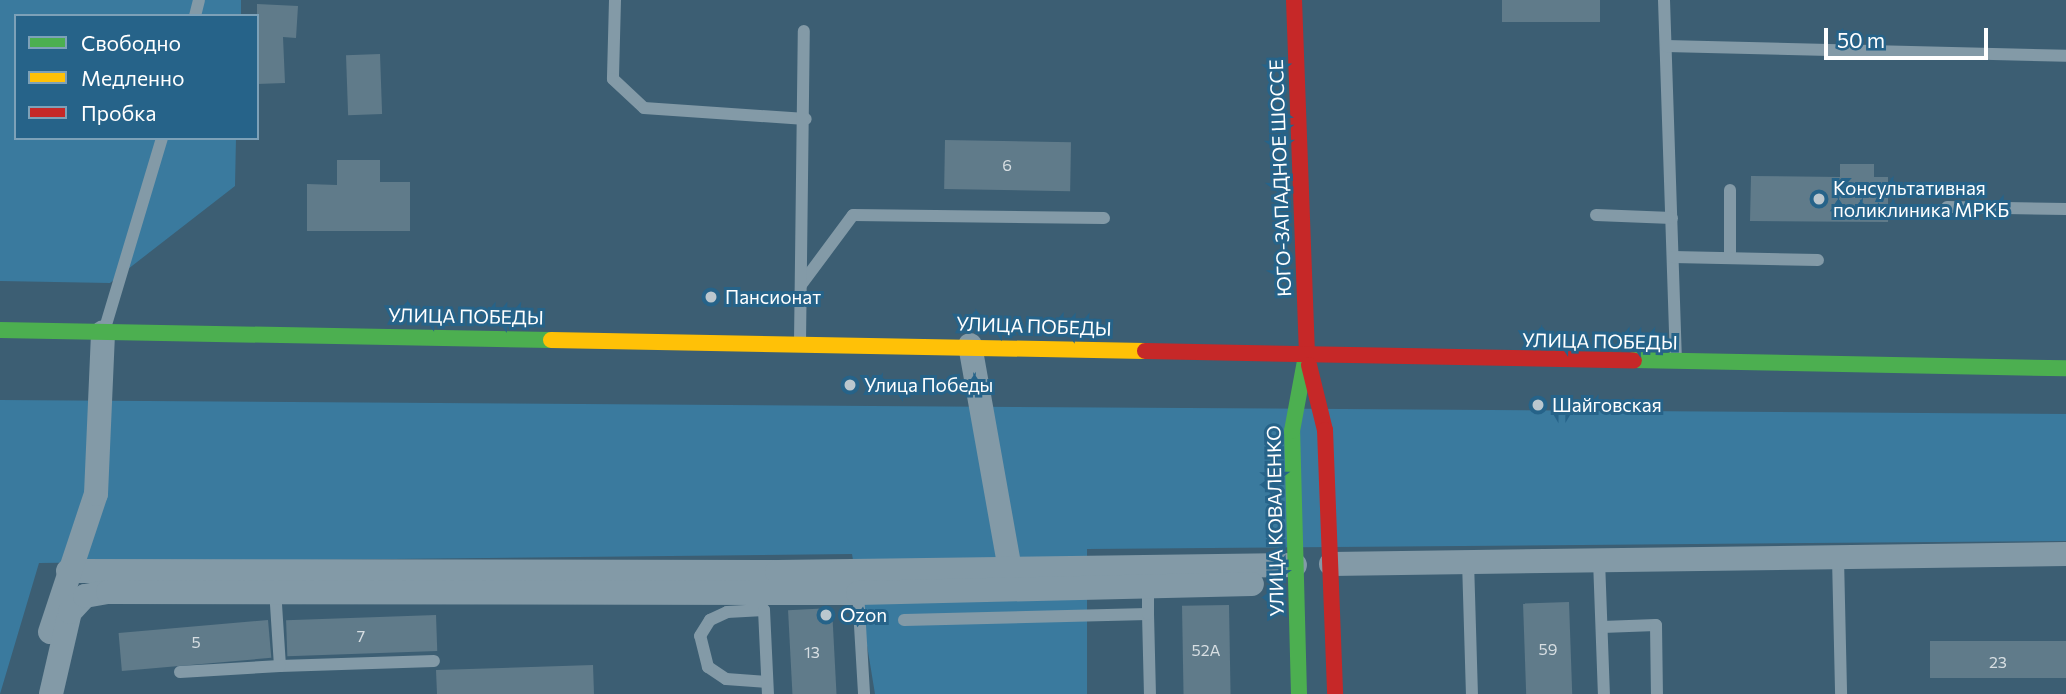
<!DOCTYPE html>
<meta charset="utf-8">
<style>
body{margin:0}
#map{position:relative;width:2066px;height:694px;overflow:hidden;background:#3c5e73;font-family:Commissioner,sans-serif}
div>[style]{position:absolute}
.green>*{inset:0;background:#3a7a9e}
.building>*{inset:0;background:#607b8a;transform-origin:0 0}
.lane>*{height:12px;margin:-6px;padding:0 6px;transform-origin:6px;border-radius:6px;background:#839aa7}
.street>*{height:24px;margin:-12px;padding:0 12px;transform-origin:12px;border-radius:12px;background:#839aa7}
.fast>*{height:16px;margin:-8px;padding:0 8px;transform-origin:8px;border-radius:8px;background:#4caf50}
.slow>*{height:16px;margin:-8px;padding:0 8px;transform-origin:8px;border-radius:8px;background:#ffc107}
.jam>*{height:16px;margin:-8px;padding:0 8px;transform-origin:8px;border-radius:8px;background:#c62828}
.dots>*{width:19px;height:19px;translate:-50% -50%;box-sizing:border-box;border:4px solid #266389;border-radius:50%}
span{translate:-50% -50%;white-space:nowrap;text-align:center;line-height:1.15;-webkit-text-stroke:6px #266389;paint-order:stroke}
.number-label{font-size:16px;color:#d7dee2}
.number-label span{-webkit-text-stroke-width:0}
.street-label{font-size:19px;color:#fff}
.poi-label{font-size:19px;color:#fff}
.left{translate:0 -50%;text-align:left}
.legend{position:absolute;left:14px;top:14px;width:245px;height:126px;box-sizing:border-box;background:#266389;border:2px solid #7da1b8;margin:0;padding:9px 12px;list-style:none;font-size:21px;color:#fff}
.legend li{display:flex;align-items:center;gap:14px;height:35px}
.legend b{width:35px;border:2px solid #7da1b8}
.scale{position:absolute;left:1824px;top:28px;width:164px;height:32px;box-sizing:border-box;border:4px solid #fff;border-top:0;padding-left:9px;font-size:21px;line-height:24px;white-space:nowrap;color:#fff;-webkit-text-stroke:5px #266389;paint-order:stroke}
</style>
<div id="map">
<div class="green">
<div style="clip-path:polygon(0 0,241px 0,241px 16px,16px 16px,16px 138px,236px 138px,235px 186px,110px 283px,0 281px)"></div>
<div style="clip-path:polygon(0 400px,2066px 414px,2066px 541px,1087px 549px,1087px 694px,875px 694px,852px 554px,39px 563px,0 694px)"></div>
</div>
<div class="building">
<div style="left:1502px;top:0;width:98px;height:22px"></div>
<div style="clip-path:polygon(257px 4px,298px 6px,296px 38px,283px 37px,285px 83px,257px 84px)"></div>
<div style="left:380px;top:54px;width:60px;height:34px;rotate:88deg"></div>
<div style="left:945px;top:140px;width:126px;height:49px;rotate:1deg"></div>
<div style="clip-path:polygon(337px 160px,380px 160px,380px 182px,410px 182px,410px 231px,307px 231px,307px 184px,337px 185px)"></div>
<div style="clip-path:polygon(1840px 164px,1874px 164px,1874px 177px,1888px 177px,1888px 222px,1750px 221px,1751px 176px,1840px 177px)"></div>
<div style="left:1569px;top:602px;width:92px;height:46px;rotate:88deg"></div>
<div style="left:1229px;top:605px;width:89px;height:47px;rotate:89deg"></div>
<div style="left:832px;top:608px;width:86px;height:44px;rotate:87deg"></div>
<div style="left:436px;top:615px;width:36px;height:150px;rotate:88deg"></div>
<div style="left:268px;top:620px;width:38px;height:150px;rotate:85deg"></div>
<div style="left:2066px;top:641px;width:37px;height:136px;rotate:90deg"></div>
<div style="clip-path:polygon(593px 665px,594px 694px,437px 694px,436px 670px)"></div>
</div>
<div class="lane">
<div style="left:615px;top:0;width:79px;rotate:91.5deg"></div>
<div style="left:613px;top:79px;width:42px;rotate:43.1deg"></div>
<div style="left:644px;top:108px;width:162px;rotate:3.9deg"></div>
<div style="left:1664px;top:0;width:356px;rotate:88.1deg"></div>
<div style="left:195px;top:16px;width:16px;rotate:-76deg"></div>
<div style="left:1666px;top:46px;width:400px;rotate:1.4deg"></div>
<div style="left:1730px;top:190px;width:68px;rotate:90deg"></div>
<div style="left:1947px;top:207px;width:119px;rotate:1deg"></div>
<div style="left:1596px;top:215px;width:76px;rotate:2.3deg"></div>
<div style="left:1673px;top:257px;width:145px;rotate:1.2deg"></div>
<div style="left:801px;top:285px;width:87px;rotate:-53.4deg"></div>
<div style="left:853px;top:215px;width:251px;rotate:0.7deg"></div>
<div style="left:105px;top:328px;width:198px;rotate:-73.3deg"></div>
<div style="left:800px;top:342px;width:311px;rotate:-89.3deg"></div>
<div style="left:1838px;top:558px;width:136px;rotate:88.7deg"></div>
<div style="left:1599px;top:560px;width:134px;rotate:87.9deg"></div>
<div style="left:1468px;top:561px;width:133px;rotate:88.3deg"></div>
<div style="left:275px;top:589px;width:77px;rotate:86.3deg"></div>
<div style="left:280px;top:666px;width:154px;rotate:-1.9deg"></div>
<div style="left:858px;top:592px;width:102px;rotate:86.6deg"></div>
<div style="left:1148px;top:614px;width:80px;rotate:88.6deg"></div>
<div style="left:904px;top:620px;width:244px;rotate:-1.4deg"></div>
<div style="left:1148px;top:614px;width:29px;rotate:-90deg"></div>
<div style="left:1602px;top:627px;width:54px;rotate:-2.1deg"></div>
<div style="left:1656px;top:625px;width:69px;rotate:89.2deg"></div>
<div style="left:180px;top:672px;width:100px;rotate:-3.4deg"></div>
<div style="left:767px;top:682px;width:41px;rotate:-175.8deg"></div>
<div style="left:726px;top:679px;width:22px;rotate:-146deg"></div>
<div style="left:708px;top:667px;width:32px;rotate:-104deg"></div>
<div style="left:700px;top:636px;width:19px;rotate:-58deg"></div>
<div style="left:710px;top:620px;width:19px;rotate:-25deg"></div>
<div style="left:727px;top:612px;width:37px;rotate:-3deg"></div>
<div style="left:764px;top:610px;width:84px;rotate:87.3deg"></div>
</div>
<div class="street">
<div style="left:970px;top:345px;width:229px;rotate:79.9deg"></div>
<div style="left:1331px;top:564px;width:735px;rotate:-0.78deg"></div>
<div style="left:68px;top:571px;width:709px;rotate:0.08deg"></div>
<div style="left:777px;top:572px;width:518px;rotate:-0.77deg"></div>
<div style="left:50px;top:632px;width:145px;rotate:-71.6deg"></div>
<div style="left:96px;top:494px;width:162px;rotate:-87.5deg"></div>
<div style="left:51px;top:694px;width:84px;rotate:-77deg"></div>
<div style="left:70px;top:612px;width:22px;rotate:-47deg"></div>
<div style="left:85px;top:596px;width:23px;rotate:-10deg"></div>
<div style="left:108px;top:592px;width:750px;rotate:0.08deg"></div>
<div style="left:858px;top:593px;width:394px;rotate:-1.3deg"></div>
</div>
<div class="fast">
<div style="left:0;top:330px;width:551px;rotate:1.04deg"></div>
<div style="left:1634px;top:360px;width:432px;rotate:1.1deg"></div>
<div style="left:1299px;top:694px;width:263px;rotate:-91.5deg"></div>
<div style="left:1292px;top:431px;width:82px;rotate:-79.5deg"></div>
</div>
<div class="slow">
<div style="left:551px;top:340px;width:594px;rotate:1.06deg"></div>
</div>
<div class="jam">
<div style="left:1294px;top:0;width:350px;rotate:87.9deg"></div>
<div style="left:1145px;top:351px;width:489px;rotate:1.1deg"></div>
<div style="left:1309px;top:365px;width:67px;rotate:76.2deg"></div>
<div style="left:1325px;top:430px;width:264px;rotate:87.8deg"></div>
</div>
<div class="dots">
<div style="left:1819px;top:199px;background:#bbc7ce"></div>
<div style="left:711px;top:297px;background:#bbc7ce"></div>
<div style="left:850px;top:385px;background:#bbc7ce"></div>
<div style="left:1538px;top:405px;background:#bbc7ce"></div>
<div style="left:826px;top:615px;background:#bbc7ce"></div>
</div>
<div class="number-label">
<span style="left:1007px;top:165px">6</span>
<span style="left:361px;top:636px">7</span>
<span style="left:196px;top:642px">5</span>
<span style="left:1548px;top:649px">59</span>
<span style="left:1206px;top:650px">52А</span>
<span style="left:812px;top:652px">13</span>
<span style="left:1998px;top:662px">23</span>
</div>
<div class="street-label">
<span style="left:1280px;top:178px;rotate:-92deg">ЮГО-ЗАПАДНОЕ ШОССЕ</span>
<span style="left:466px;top:316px;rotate:1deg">УЛИЦА ПОБЕДЫ</span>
<span style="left:1034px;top:326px;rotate:2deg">УЛИЦА ПОБЕДЫ</span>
<span style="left:1600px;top:341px;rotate:1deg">УЛИЦА ПОБЕДЫ</span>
<span style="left:1275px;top:521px;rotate:-91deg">УЛИЦА КОВАЛЕНКО</span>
</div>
<div class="poi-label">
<span class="left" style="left:1833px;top:199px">Консультативная<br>поликлиника МРКБ</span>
<span class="left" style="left:725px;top:297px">Пансионат</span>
<span class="left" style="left:864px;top:385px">Улица Победы</span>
<span class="left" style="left:1552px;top:405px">Шайговская</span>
<span class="left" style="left:840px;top:615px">Ozon</span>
</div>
<ul class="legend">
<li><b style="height:9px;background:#4caf50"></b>Свободно</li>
<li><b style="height:9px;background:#ffc107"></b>Медленно</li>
<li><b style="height:9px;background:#c62828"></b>Пробка</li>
</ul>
<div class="scale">50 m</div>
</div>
